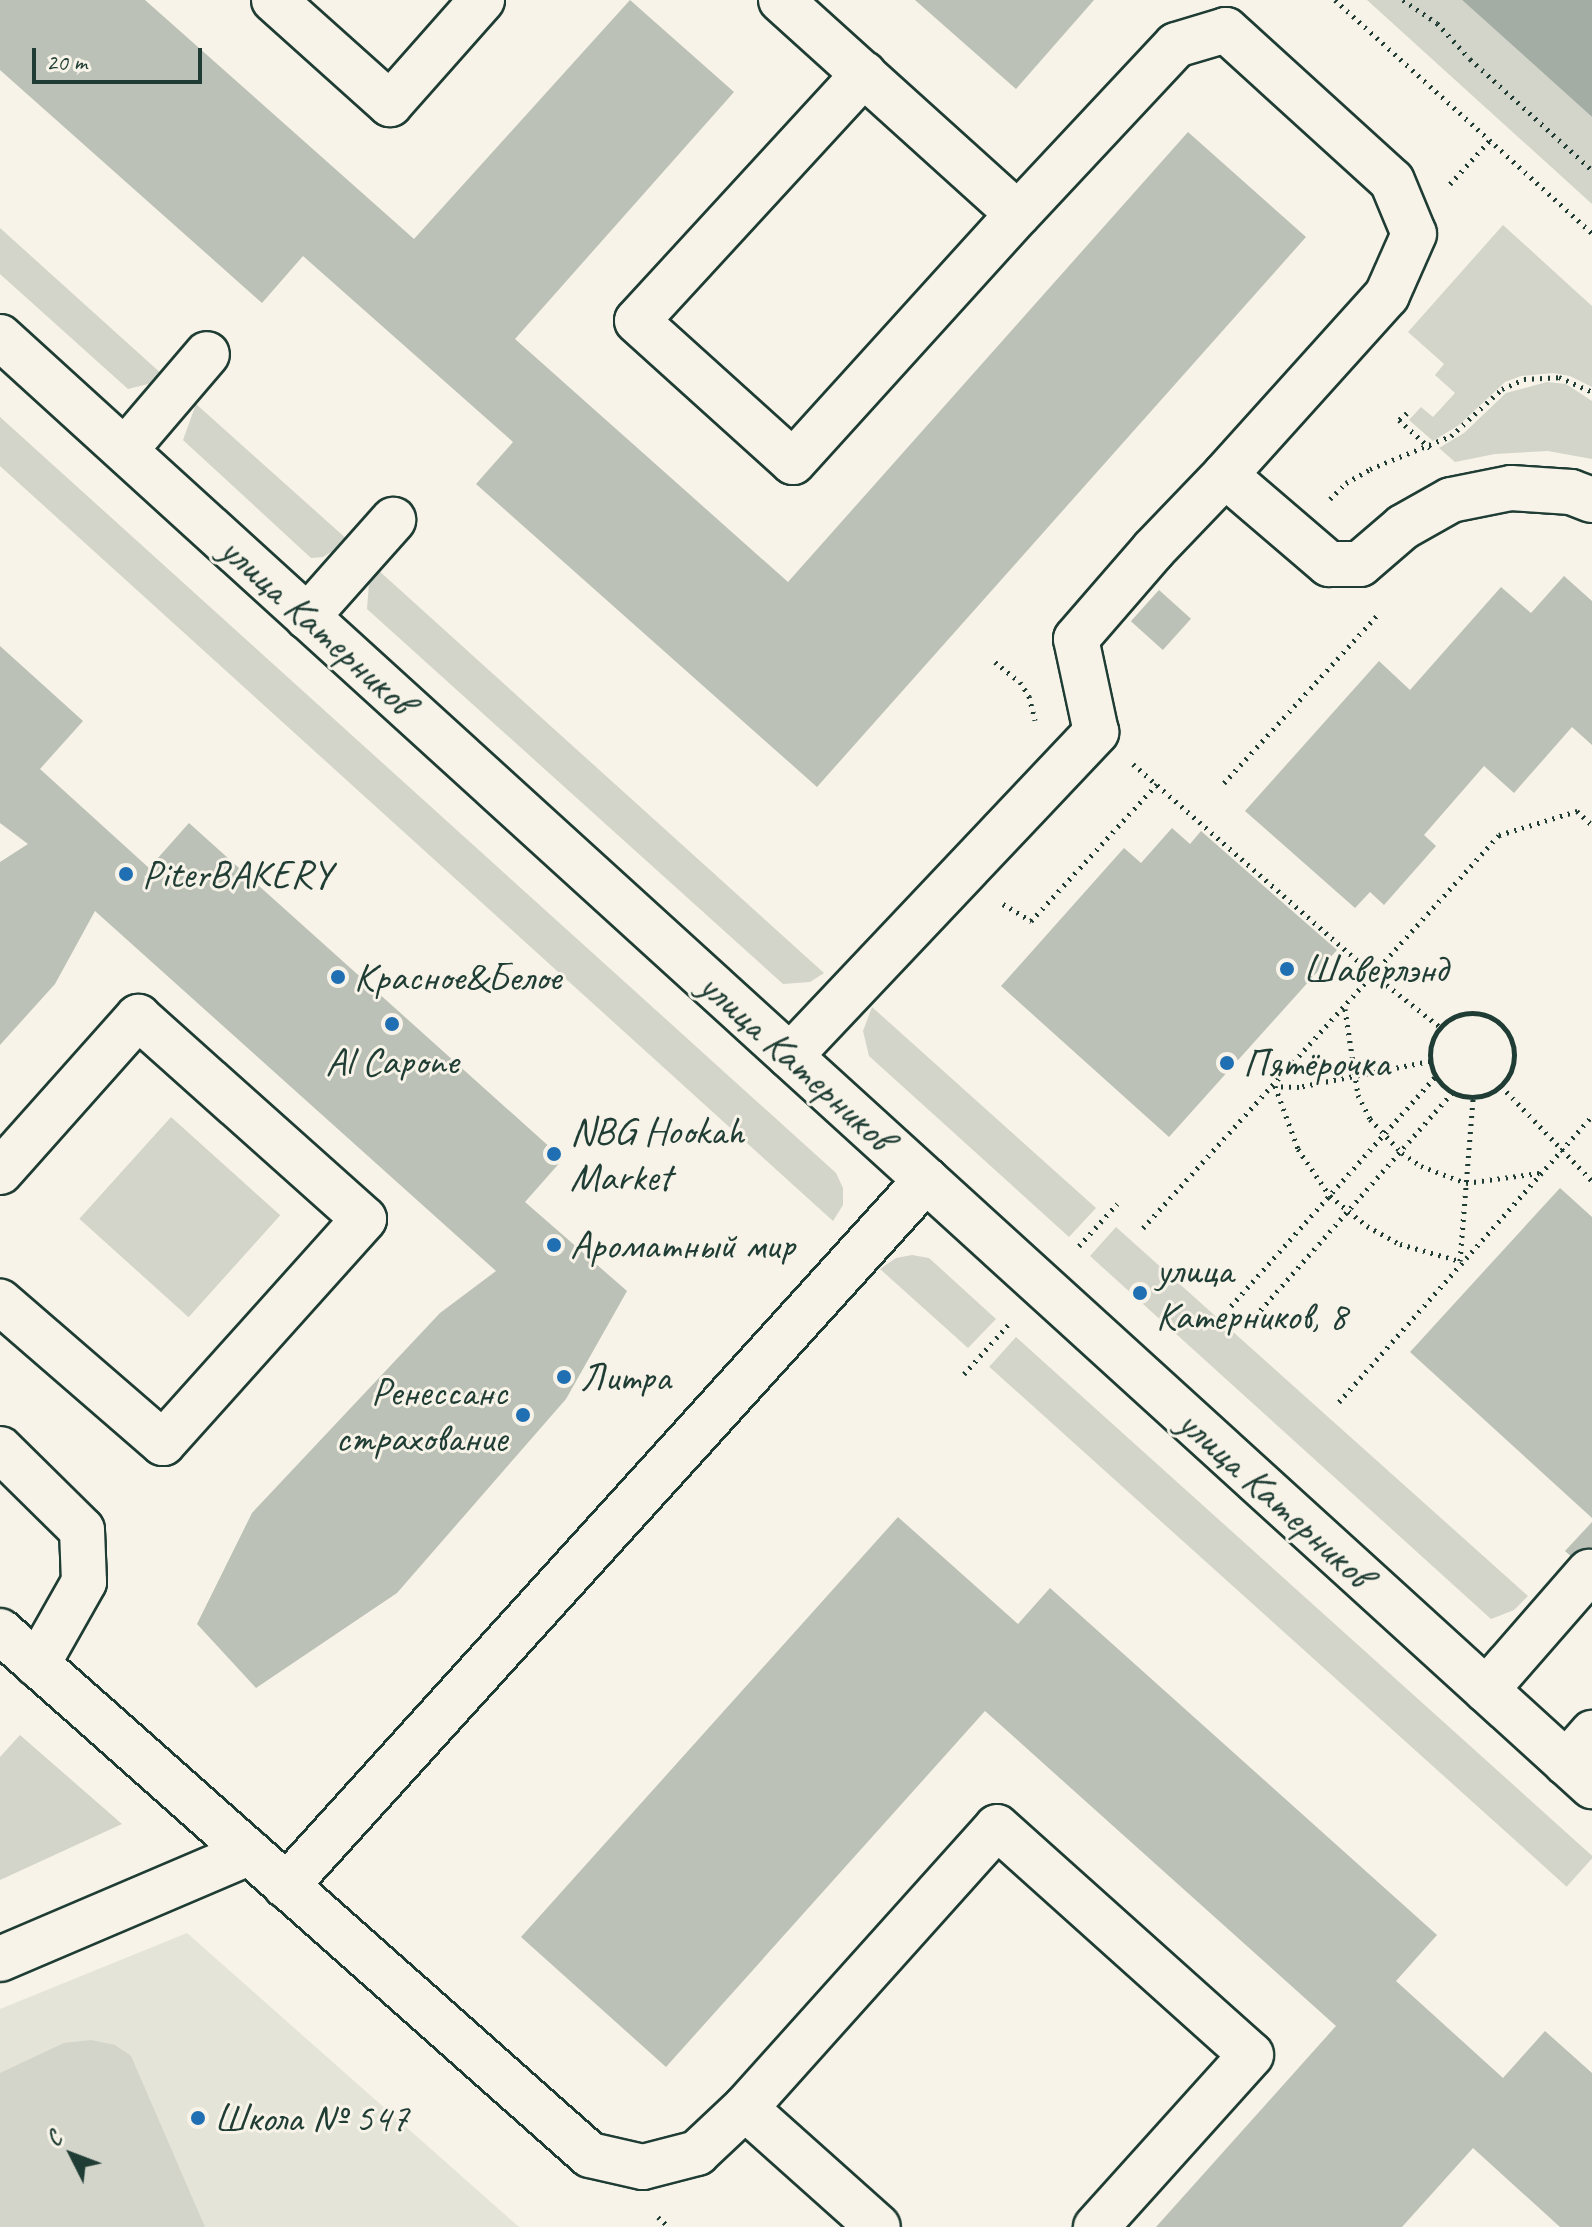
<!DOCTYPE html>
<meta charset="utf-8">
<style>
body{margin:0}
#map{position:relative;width:1592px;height:2227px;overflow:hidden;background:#f7f3e8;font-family:Caveat,sans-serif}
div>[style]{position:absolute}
.built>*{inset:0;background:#e5e4d9}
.green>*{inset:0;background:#d3d5ca;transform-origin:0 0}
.water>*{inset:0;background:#a4ada3}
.building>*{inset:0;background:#bbc1b6;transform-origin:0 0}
.path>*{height:5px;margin-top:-2.5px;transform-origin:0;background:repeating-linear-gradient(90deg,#1f3d34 0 2px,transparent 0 8px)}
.path>.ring{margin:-2.5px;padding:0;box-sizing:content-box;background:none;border:5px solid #1f3d34;border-radius:50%}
.roads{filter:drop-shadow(2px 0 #1f3d34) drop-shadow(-2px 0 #1f3d34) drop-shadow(0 2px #1f3d34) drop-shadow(0 -2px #1f3d34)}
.minor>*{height:44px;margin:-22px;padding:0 22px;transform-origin:22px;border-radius:22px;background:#f7f3e8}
.dots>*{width:22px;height:22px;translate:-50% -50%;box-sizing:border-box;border:4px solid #f7f3e8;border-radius:50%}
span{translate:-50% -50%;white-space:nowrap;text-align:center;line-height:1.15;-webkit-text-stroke:6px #f7f3e8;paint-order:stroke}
.street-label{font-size:40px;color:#1f3d34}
.poi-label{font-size:40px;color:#1f3d34}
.left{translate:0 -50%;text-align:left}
.right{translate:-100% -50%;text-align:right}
.north{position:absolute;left:32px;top:2115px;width:80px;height:80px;-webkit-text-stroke:6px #f7f3e8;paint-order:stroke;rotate:312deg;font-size:22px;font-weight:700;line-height:32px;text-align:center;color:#1f3d34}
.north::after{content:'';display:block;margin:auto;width:28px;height:36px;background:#1f3d34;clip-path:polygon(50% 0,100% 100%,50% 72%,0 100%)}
.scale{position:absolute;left:32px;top:48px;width:170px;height:36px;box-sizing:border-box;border:4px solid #1f3d34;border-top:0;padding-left:10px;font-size:24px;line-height:28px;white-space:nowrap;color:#1f3d34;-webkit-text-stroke:6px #f7f3e8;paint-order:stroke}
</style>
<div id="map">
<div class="built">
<div style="clip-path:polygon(187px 1933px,519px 2227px,0 2227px,0 2009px)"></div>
</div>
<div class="green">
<div style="clip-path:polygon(1367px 0,1462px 0,1592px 117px,1592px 204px)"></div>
<div style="clip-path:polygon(1503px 225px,1592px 306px,1592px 387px,1570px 376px,1553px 373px,1521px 376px,1505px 382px,1459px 425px,1433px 441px,1409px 420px,1421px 407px,1433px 417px,1455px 393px,1435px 375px,1444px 364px,1408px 332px)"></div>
<div style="clip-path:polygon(0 228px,164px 376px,152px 383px,128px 389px,0 274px)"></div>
<div style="clip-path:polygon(1547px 382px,1566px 384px,1592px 401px,1592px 459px,1548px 451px,1495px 454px,1455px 462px,1439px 448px,1464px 433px,1506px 393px)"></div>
<div style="clip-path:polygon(196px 404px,349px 541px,323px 557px,311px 558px,183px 440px)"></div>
<div style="clip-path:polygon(0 417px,836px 1173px,843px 1188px,843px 1205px,833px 1221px,0 466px)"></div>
<div style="clip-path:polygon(377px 569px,824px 973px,810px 982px,783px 984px,367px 609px,369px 583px)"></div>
<div style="clip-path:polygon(872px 1007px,1096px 1208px,1069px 1237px,869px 1056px,863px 1031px)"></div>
<div style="left:171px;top:1117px;width:147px;height:137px;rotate:42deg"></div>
<div style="clip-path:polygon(1116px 1227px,1528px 1596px,1514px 1610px,1491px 1619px,1090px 1256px)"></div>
<div style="clip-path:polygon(912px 1255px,929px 1258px,996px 1319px,968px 1348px,880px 1269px,896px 1258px)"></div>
<div style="left:1016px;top:1337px;width:777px;height:40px;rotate:42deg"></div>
<div style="clip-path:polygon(20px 1735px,122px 1824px,0 1880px,0 1757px)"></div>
<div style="clip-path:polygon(91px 2040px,115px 2045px,131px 2056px,205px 2227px,0 2227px,0 2073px,64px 2043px)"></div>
</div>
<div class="water">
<div style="clip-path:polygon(1462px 0,1592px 0,1592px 117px)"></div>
</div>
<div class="building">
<div style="clip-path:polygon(0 0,145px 0,414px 239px,630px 0,734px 92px,515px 339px,788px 582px,1188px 132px,1306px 237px,817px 787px,476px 484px,513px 442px,303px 256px,262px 303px,0 70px)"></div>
<div style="clip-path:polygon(915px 0,1094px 0,1016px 89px)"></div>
<div style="clip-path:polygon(1564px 576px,1592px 601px,1592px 745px,1572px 727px,1514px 793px,1484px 766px,1424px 835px,1436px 846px,1384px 905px,1370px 892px,1355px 908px,1245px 811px,1379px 661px,1410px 690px,1501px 587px,1531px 613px)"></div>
<div style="left:1159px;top:590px;width:43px;height:42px;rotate:42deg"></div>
<div style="clip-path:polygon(0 646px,83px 721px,40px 769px,149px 868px,189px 823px,563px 1159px,525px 1202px,627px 1291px,566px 1399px,397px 1593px,256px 1688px,197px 1624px,252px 1513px,440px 1313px,496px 1271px,95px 911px,55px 984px,0 1045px,0 862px,28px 844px,0 823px)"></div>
<div style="clip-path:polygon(1172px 828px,1190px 844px,1201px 831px,1337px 950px,1169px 1137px,1001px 986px,1124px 848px,1141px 863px)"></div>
<div style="clip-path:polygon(1560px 1188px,1592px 1217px,1592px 1518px,1410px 1352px)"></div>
<div style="clip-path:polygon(898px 1517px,1018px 1624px,1050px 1588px,1437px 1935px,1396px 1981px,1503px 2078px,1545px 2031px,1592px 2073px,1592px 2227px,1560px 2227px,1473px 2148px,1402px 2227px,1156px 2227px,1336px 2026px,985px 1711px,666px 2067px,521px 1937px)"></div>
<div style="clip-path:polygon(1592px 1522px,1592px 1575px,1565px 1551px)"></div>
</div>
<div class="path">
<div style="left:1335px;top:0;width:347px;rotate:42.2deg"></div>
<div style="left:1403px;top:0;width:41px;rotate:34.1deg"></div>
<div style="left:1437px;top:23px;width:49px;rotate:47.5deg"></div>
<div style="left:1470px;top:59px;width:165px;rotate:42.3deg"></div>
<div style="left:1450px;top:184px;width:59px;rotate:-47.7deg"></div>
<div style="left:1407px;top:413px;width:11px;rotate:139deg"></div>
<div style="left:1399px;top:420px;width:42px;rotate:42.1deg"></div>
<div style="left:1330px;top:499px;width:23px;rotate:-45deg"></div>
<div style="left:1346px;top:483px;width:28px;rotate:-30deg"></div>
<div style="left:1370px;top:469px;width:87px;rotate:-22.2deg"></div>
<div style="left:1451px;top:436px;width:69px;rotate:-42.7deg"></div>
<div style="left:1502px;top:389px;width:24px;rotate:-24deg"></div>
<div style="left:1524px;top:379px;width:35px;rotate:-3deg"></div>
<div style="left:1559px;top:377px;width:36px;rotate:24deg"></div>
<div style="left:995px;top:662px;width:32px;rotate:39deg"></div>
<div style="left:1020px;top:682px;width:17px;rotate:57deg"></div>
<div style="left:1029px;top:696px;width:25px;rotate:76deg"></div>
<div style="left:1133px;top:764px;width:320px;rotate:41.2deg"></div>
<div style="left:1374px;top:975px;width:84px;rotate:38.2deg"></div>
<div style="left:1224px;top:783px;width:231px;rotate:-47.6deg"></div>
<div style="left:1003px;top:904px;width:33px;rotate:31deg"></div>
<div style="left:1031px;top:921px;width:186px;rotate:-47.4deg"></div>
<div style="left:1345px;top:1009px;width:87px;rotate:81.4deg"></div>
<div style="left:1358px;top:1095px;width:27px;rotate:63deg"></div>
<div style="left:1370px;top:1119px;width:47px;rotate:46.7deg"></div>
<div style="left:1402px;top:1153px;width:23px;rotate:34deg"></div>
<div style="left:1421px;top:1166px;width:48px;rotate:20.7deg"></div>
<div style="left:1466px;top:1183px;width:74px;rotate:-7.8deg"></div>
<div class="ring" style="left:1430px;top:1013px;width:79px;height:79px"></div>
<div style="left:1430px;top:1061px;width:134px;rotate:168.8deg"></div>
<div style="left:1299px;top:1087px;width:24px;rotate:-178deg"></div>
<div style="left:1275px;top:1086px;width:67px;rotate:69.9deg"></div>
<div style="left:1298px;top:1149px;width:57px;rotate:55.8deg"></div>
<div style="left:1330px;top:1196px;width:48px;rotate:39deg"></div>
<div style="left:1367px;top:1226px;width:38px;rotate:29deg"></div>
<div style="left:1400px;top:1244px;width:62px;rotate:15.8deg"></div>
<div style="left:1460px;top:1261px;width:164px;rotate:-85.4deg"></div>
<div style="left:1501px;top:1086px;width:132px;rotate:46.2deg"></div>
<div style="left:1143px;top:1228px;width:530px;rotate:-47.83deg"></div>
<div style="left:1499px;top:835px;width:82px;rotate:-17.1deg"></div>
<div style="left:1577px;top:811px;width:21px;rotate:43deg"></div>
<div style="left:1079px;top:1246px;width:57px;rotate:-47.9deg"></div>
<div style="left:1231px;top:1306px;width:307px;rotate:-48.3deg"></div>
<div style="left:1250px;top:1322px;width:305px;rotate:-48.6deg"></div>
<div style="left:964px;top:1374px;width:66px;rotate:-48.1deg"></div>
<div style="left:1339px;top:1402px;width:382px;rotate:-48.5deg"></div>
<div style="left:658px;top:2217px;width:15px;rotate:42deg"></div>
</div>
<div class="roads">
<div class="minor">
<div style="left:274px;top:0;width:156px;rotate:41.9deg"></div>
<div style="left:390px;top:104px;width:139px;rotate:-48.5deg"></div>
<div style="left:781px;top:0;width:319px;rotate:42.1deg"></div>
<div style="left:1018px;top:214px;width:231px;rotate:-46.9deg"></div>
<div style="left:1176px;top:45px;width:52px;rotate:-16.7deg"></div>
<div style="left:1226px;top:30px;width:224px;rotate:42.3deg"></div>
<div style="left:1392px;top:181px;width:57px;rotate:67.5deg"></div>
<div style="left:1414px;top:234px;width:67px;rotate:113.9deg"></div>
<div style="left:1387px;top:295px;width:242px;rotate:132deg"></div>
<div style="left:1225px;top:475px;width:137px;rotate:40.6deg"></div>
<div style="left:1329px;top:564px;width:31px"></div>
<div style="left:1360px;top:564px;width:57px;rotate:-40.7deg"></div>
<div style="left:1403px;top:527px;width:55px;rotate:-29.4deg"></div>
<div style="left:1451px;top:500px;width:61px;rotate:-11.3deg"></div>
<div style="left:1511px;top:488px;width:60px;rotate:3.8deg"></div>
<div style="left:1571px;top:492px;width:22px;rotate:21deg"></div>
<div style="left:864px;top:74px;width:335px;rotate:132.6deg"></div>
<div style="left:637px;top:321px;width:210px;rotate:42.1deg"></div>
<div style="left:793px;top:462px;width:335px;rotate:-47.8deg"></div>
<div style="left:0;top:337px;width:2153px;rotate:42.31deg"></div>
<div style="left:125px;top:450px;width:126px;rotate:-49.5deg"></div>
<div style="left:307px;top:617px;width:130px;rotate:-48.4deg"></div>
<div style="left:790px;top:1056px;width:446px;rotate:-46.6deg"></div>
<div style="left:1096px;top:732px;width:95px;rotate:-102.1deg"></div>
<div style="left:1076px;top:639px;width:118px;rotate:-49.1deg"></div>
<div style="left:1153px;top:550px;width:104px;rotate:-46.2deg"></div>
<div style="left:0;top:1172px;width:208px;rotate:-48.3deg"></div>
<div style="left:138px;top:1017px;width:303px;rotate:41.8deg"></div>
<div style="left:364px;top:1219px;width:301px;rotate:131.9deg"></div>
<div style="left:163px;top:1443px;width:216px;rotate:-139.1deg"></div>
<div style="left:0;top:1449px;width:115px;rotate:44.6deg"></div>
<div style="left:82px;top:1530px;width:52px;rotate:87.8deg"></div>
<div style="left:84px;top:1582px;width:95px;rotate:119.5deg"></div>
<div style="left:0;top:1631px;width:789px;rotate:41.61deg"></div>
<div style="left:590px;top:2155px;width:54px;rotate:12.8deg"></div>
<div style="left:643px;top:2167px;width:56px;rotate:-14.5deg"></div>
<div style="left:697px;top:2153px;width:66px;rotate:-43.2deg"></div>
<div style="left:745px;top:2108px;width:377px;rotate:-48.1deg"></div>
<div style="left:997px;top:1827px;width:341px;rotate:41.9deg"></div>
<div style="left:1251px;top:2055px;width:232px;rotate:132deg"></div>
<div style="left:1486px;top:1690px;width:157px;rotate:-48.9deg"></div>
<div style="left:1566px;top:1763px;width:40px;rotate:-49deg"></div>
<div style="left:286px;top:1886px;width:953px;rotate:-47.81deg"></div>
<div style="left:0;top:1959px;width:271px;rotate:-23.1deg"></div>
<div style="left:745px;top:2108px;width:178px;rotate:41.8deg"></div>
</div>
</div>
<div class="dots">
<div style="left:126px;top:874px;background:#1f6fb2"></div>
<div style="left:1287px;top:969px;background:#1f6fb2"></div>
<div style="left:338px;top:977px;background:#1f6fb2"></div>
<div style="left:392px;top:1024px;background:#1f6fb2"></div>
<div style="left:1227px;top:1063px;background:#1f6fb2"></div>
<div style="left:554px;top:1154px;background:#1f6fb2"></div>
<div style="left:554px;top:1245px;background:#1f6fb2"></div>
<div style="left:1140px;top:1293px;background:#1f6fb2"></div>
<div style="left:564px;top:1377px;background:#1f6fb2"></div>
<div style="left:523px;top:1415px;background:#1f6fb2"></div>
<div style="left:198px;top:2118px;background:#1f6fb2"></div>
</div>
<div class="street-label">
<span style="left:317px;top:625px;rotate:42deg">улица Катерников</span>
<span style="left:796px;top:1061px;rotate:42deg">улица Катерников</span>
<span style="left:1275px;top:1498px;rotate:42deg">улица Катерников</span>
</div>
<div class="poi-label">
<span class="left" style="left:142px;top:874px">PiterBAKERY</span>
<span class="left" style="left:1303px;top:969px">Шаверлэнд</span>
<span class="left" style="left:354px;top:977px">Красное&amp;Белое</span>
<span style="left:392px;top:1061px">Al Capone</span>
<span class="left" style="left:1243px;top:1063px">Пятёрочка</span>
<span class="left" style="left:570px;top:1154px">NBG Hookah<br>Market</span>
<span class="left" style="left:570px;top:1245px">Ароматный мир</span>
<span class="left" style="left:1156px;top:1293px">улица<br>Катерников, 8</span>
<span class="left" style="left:580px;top:1377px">Литра</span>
<span class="right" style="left:507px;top:1415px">Ренессанс<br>страхование</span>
<span class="left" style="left:214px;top:2118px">Школа № 547</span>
</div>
<div class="north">С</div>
<div class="scale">20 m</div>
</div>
